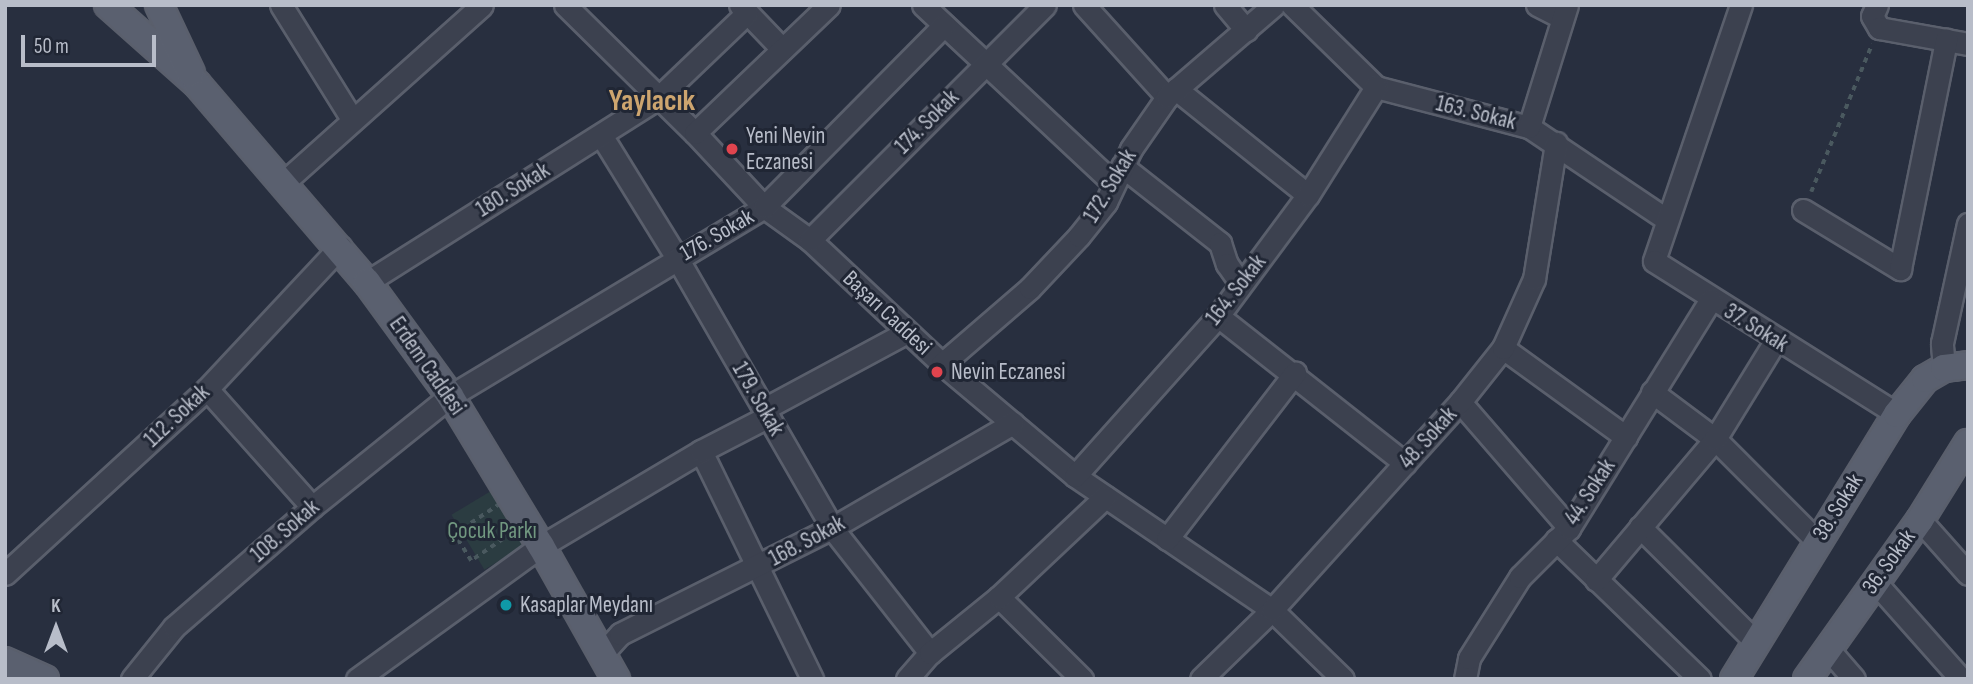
<!DOCTYPE html>
<meta charset="utf-8">
<style>
body{margin:0}
#map{position:relative;width:1973px;height:684px;overflow:hidden;background:#282f3f;font-family:"Sofia Sans Condensed",sans-serif}
div>[style]{position:absolute}
.green>*{inset:0;background:#2b3c41;transform-origin:0 0}
.path>*{height:3.5px;margin-top:-1.75px;transform-origin:0;background:repeating-linear-gradient(90deg,#4a595f 0 5px,transparent 0 10px)}
.roads{filter:drop-shadow(2px 0 #5a5f6c) drop-shadow(-2px 0 #5a5f6c) drop-shadow(0 2px #5a5f6c) drop-shadow(0 -2px #5a5f6c)}
.minor>*{height:21px;margin:-10.5px;padding:0 10.5px;transform-origin:10.5px;border-radius:10.5px;background:#3c414f}
.major>*{height:26px;margin:-13px;padding:0 13px;transform-origin:13px;border-radius:13px;background:#5a606f}
.dots>*{width:19px;height:19px;translate:-50% -50%;box-sizing:border-box;border:4px solid #202634;border-radius:50%}
span{translate:-50% -50%;white-space:nowrap;text-align:center;line-height:1.15;-webkit-text-stroke:6px #202634;paint-order:stroke}
.street-label{font-size:23px;color:#b8bdc9}
.poi-label{font-size:23px;color:#b8bdc9}
.left{translate:0 -50%;text-align:left}
.park-label{font-size:23px;color:#719880}
.district-label{font-size:30px;color:#cda56f;font-weight:700}
.frame{position:absolute;inset:0;border:7px solid #b8bdc9;pointer-events:none}
.north{position:absolute;left:21px;top:593px;width:70px;height:70px;-webkit-text-stroke:5px #202634;paint-order:stroke;rotate:0deg;font-size:19px;font-weight:700;line-height:28px;text-align:center;color:#b8bdc9}
.north::after{content:'';display:block;margin:auto;width:24px;height:32px;background:#b8bdc9;clip-path:polygon(50% 0,100% 100%,50% 72%,0 100%)}
.scale{position:absolute;left:21px;top:35px;width:135px;height:32px;box-sizing:border-box;border:4px solid #b8bdc9;border-top:0;padding-left:9px;font-size:21px;line-height:24px;white-space:nowrap;color:#b8bdc9;-webkit-text-stroke:5px #202634;paint-order:stroke}
</style>
<div id="map">
<div class="green">
<div style="left:496px;top:488px;width:64px;height:52px;rotate:59deg"></div>
</div>
<div class="path">
<div style="left:1811px;top:192px;width:160px;rotate:-67.6deg"></div>
<div style="left:504px;top:501px;width:31px;rotate:59deg"></div>
<div style="left:520px;top:528px;width:59px;rotate:146deg"></div>
<div style="left:471px;top:561px;width:32px;rotate:-122deg"></div>
<div style="left:454px;top:534px;width:60px;rotate:-33.4deg"></div>
</div>
<div class="roads">
<div class="minor">
<div style="left:281px;top:5px;width:134px;rotate:58.1deg"></div>
<div style="left:565px;top:5px;width:182px;rotate:44.6deg"></div>
<div style="left:695px;top:133px;width:101px;rotate:47deg"></div>
<div style="left:764px;top:207px;width:57px;rotate:35.7deg"></div>
<div style="left:810px;top:240px;width:181px;rotate:43.2deg"></div>
<div style="left:942px;top:364px;width:174px;rotate:40.1deg"></div>
<div style="left:1075px;top:476px;width:238px;rotate:34.2deg"></div>
<div style="left:1272px;top:610px;width:99px;rotate:44.2deg"></div>
<div style="left:740px;top:5px;width:61px;rotate:46.3deg"></div>
<div style="left:923px;top:5px;width:260px;rotate:43.1deg"></div>
<div style="left:1084px;top:5px;width:124px;rotate:47.9deg"></div>
<div style="left:1225px;top:5px;width:33px;rotate:50deg"></div>
<div style="left:1292px;top:5px;width:117px;rotate:44.3deg"></div>
<div style="left:1376px;top:87px;width:158px;rotate:14.7deg"></div>
<div style="left:1529px;top:127px;width:165px;rotate:33.9deg"></div>
<div style="left:1537px;top:5px;width:27px;rotate:27deg"></div>
<div style="left:1741px;top:5px;width:270px;rotate:108.8deg"></div>
<div style="left:1654px;top:261px;width:287px;rotate:32.2deg"></div>
<div style="left:1877px;top:5px;width:12px;rotate:114deg"></div>
<div style="left:1872px;top:16px;width:14px;rotate:60deg"></div>
<div style="left:1879px;top:28px;width:90px;rotate:10.2deg"></div>
<div style="left:1176px;top:89px;width:169px;rotate:38.8deg"></div>
<div style="left:1529px;top:127px;width:128px;rotate:-72.7deg"></div>
<div style="left:695px;top:133px;width:185px;rotate:-43.7deg"></div>
<div style="left:601px;top:135px;width:145px;rotate:58.3deg"></div>
<div style="left:677px;top:258px;width:311px;rotate:60.1deg"></div>
<div style="left:832px;top:528px;width:159px;rotate:51.9deg"></div>
<div style="left:1122px;top:166px;width:125px;rotate:38.2deg"></div>
<div style="left:1220px;top:243px;width:22px;rotate:72deg"></div>
<div style="left:1227px;top:264px;width:24px;rotate:55deg"></div>
<div style="left:282px;top:184px;width:268px;rotate:-41.8deg"></div>
<div style="left:1803px;top:210px;width:114px;rotate:31.3deg"></div>
<div style="left:1900px;top:269px;width:234px;rotate:-78.6deg"></div>
<div style="left:810px;top:240px;width:332px;rotate:-45deg"></div>
<div style="left:367px;top:282px;width:344px;rotate:-32.3deg"></div>
<div style="left:658px;top:98px;width:123px;rotate:-43.7deg"></div>
<div style="left:1218px;top:316px;width:238px;rotate:38.2deg"></div>
<div style="left:1503px;top:348px;width:152px;rotate:35.9deg"></div>
<div style="left:942px;top:364px;width:116px;rotate:-40.8deg"></div>
<div style="left:1030px;top:288px;width:71px;rotate:-46.7deg"></div>
<div style="left:1079px;top:236px;width:43px;rotate:-51.5deg"></div>
<div style="left:1106px;top:202px;width:59px;rotate:-64.7deg"></div>
<div style="left:1131px;top:149px;width:63px;rotate:-55.3deg"></div>
<div style="left:1167px;top:97px;width:141px;rotate:-40.7deg"></div>
<div style="left:1944px;top:368px;width:25px;rotate:-95deg"></div>
<div style="left:1942px;top:343px;width:122px;rotate:-77.7deg"></div>
<div style="left:207px;top:389px;width:158px;rotate:48.3deg"></div>
<div style="left:1652px;top:392px;width:79px;rotate:36.7deg"></div>
<div style="left:1715px;top:439px;width:144px;rotate:45deg"></div>
<div style="left:1460px;top:402px;width:167px;rotate:49.1deg"></div>
<div style="left:764px;top:409px;width:162px;rotate:-28.3deg"></div>
<div style="left:701px;top:451px;width:254px;rotate:64deg"></div>
<div style="left:1075px;top:476px;width:215px;rotate:-48.2deg"></div>
<div style="left:1218px;top:316px;width:151px;rotate:-53.4deg"></div>
<div style="left:1308px;top:195px;width:128px;rotate:-57.8deg"></div>
<div style="left:1920px;top:520px;width:72px;rotate:48.4deg"></div>
<div style="left:1640px;top:527px;width:163px;rotate:44.8deg"></div>
<div style="left:1167px;top:539px;width:210px;rotate:-52.4deg"></div>
<div style="left:1556px;top:540px;width:200px;rotate:44deg"></div>
<div style="left:5px;top:574px;width:274px;rotate:-42.5deg"></div>
<div style="left:207px;top:389px;width:195px;rotate:-46.9deg"></div>
<div style="left:1596px;top:580px;width:185px;rotate:-49.8deg"></div>
<div style="left:1715px;top:439px;width:116px;rotate:-58.4deg"></div>
<div style="left:1875px;top:582px;width:130px;rotate:48.4deg"></div>
<div style="left:999px;top:597px;width:117px;rotate:44.7deg"></div>
<div style="left:1827px;top:648px;width:41px;rotate:48.9deg"></div>
<div style="left:602px;top:654px;width:27px;rotate:-48deg"></div>
<div style="left:620px;top:634px;width:237px;rotate:-26.6deg"></div>
<div style="left:832px;top:528px;width:209px;rotate:-30.1deg"></div>
<div style="left:132px;top:679px;width:67px;rotate:-51.1deg"></div>
<div style="left:174px;top:627px;width:183px;rotate:-41deg"></div>
<div style="left:312px;top:507px;width:177px;rotate:-38.8deg"></div>
<div style="left:450px;top:396px;width:366px;rotate:-31deg"></div>
<div style="left:764px;top:207px;width:256px;rotate:-45.3deg"></div>
<div style="left:357px;top:679px;width:227px;rotate:-35.9deg"></div>
<div style="left:541px;top:546px;width:186px;rotate:-30.7deg"></div>
<div style="left:701px;top:451px;width:76px;rotate:-27.2deg"></div>
<div style="left:907px;top:679px;width:35px;rotate:-49deg"></div>
<div style="left:930px;top:653px;width:89px;rotate:-39.1deg"></div>
<div style="left:999px;top:597px;width:146px;rotate:-43.3deg"></div>
<div style="left:1201px;top:679px;width:99px;rotate:-44.2deg"></div>
<div style="left:1272px;top:610px;width:280px;rotate:-47.9deg"></div>
<div style="left:1460px;top:402px;width:69px;rotate:-51.5deg"></div>
<div style="left:1503px;top:348px;width:76px;rotate:-65.8deg"></div>
<div style="left:1534px;top:279px;width:138px;rotate:-80.8deg"></div>
<div style="left:1465px;top:679px;width:21px;rotate:-79deg"></div>
<div style="left:1469px;top:658px;width:96px;rotate:-57.8deg"></div>
<div style="left:1520px;top:577px;width:69px;rotate:-45deg"></div>
<div style="left:1569px;top:528px;width:269px;rotate:-58.2deg"></div>
</div>
<div class="major">
<div style="left:108px;top:5px;width:119px;rotate:41.6deg"></div>
<div style="left:197px;top:84px;width:261px;rotate:49.4deg"></div>
<div style="left:367px;top:282px;width:141px;rotate:53.9deg"></div>
<div style="left:450px;top:396px;width:175px;rotate:58.8deg"></div>
<div style="left:541px;top:546px;width:153px;rotate:60.6deg"></div>
<div style="left:159px;top:5px;width:75px;rotate:64.8deg"></div>
<div style="left:5px;top:661px;width:44px;rotate:24.2deg"></div>
<div style="left:1734px;top:679px;width:311px;rotate:-58.4deg"></div>
<div style="left:1897px;top:414px;width:45px;rotate:-51.3deg"></div>
<div style="left:1925px;top:379px;width:22px;rotate:-30deg"></div>
<div style="left:1944px;top:368px;width:24px;rotate:-7deg"></div>
<div style="left:1807px;top:679px;width:195px;rotate:-54.6deg"></div>
<div style="left:1920px;top:520px;width:91px;rotate:-58.1deg"></div>
</div>
</div>
<div class="dots">
<div style="left:732px;top:149px;background:#e0444e"></div>
<div style="left:937px;top:372px;background:#e0444e"></div>
<div style="left:506px;top:605px;background:#0f9aa8"></div>
</div>
<div class="street-label">
<span style="left:1476px;top:113px;rotate:14deg">163. Sokak</span>
<span style="left:927px;top:122px;rotate:-45deg">174. Sokak</span>
<span style="left:1110px;top:186px;rotate:-59deg">172. Sokak</span>
<span style="left:513px;top:190px;rotate:-32deg">180. Sokak</span>
<span style="left:717px;top:235px;rotate:-30deg">176. Sokak</span>
<span style="left:1236px;top:290px;rotate:-52deg">164. Sokak</span>
<span style="left:887px;top:313px;rotate:43deg">Başarı Caddesi</span>
<span style="left:1756px;top:328px;rotate:32deg">37. Sokak</span>
<span style="left:427px;top:366px;rotate:55deg">Erdem Caddesi</span>
<span style="left:758px;top:399px;rotate:60deg">179. Sokak</span>
<span style="left:177px;top:416px;rotate:-43deg">112. Sokak</span>
<span style="left:1428px;top:438px;rotate:-48deg">48. Sokak</span>
<span style="left:1590px;top:492px;rotate:-57deg">44. Sokak</span>
<span style="left:1838px;top:507px;rotate:-58deg">38. Sokak</span>
<span style="left:285px;top:531px;rotate:-41deg">108. Sokak</span>
<span style="left:807px;top:541px;rotate:-28deg">168. Sokak</span>
<span style="left:1889px;top:562px;rotate:-54deg">36. Sokak</span>
</div>
<div class="poi-label">
<span class="left" style="left:746px;top:149px">Yeni Nevin<br>Eczanesi</span>
<span class="left" style="left:951px;top:372px">Nevin Eczanesi</span>
<span class="left" style="left:520px;top:605px">Kasaplar Meydanı</span>
</div>
<div class="park-label">
<span style="left:492px;top:531px">Çocuk Parkı</span>
</div>
<div class="district-label">
<span style="left:652px;top:101px">Yaylacık</span>
</div>
<div class="frame"></div>
<div class="north">K</div>
<div class="scale">50 m</div>
</div>
